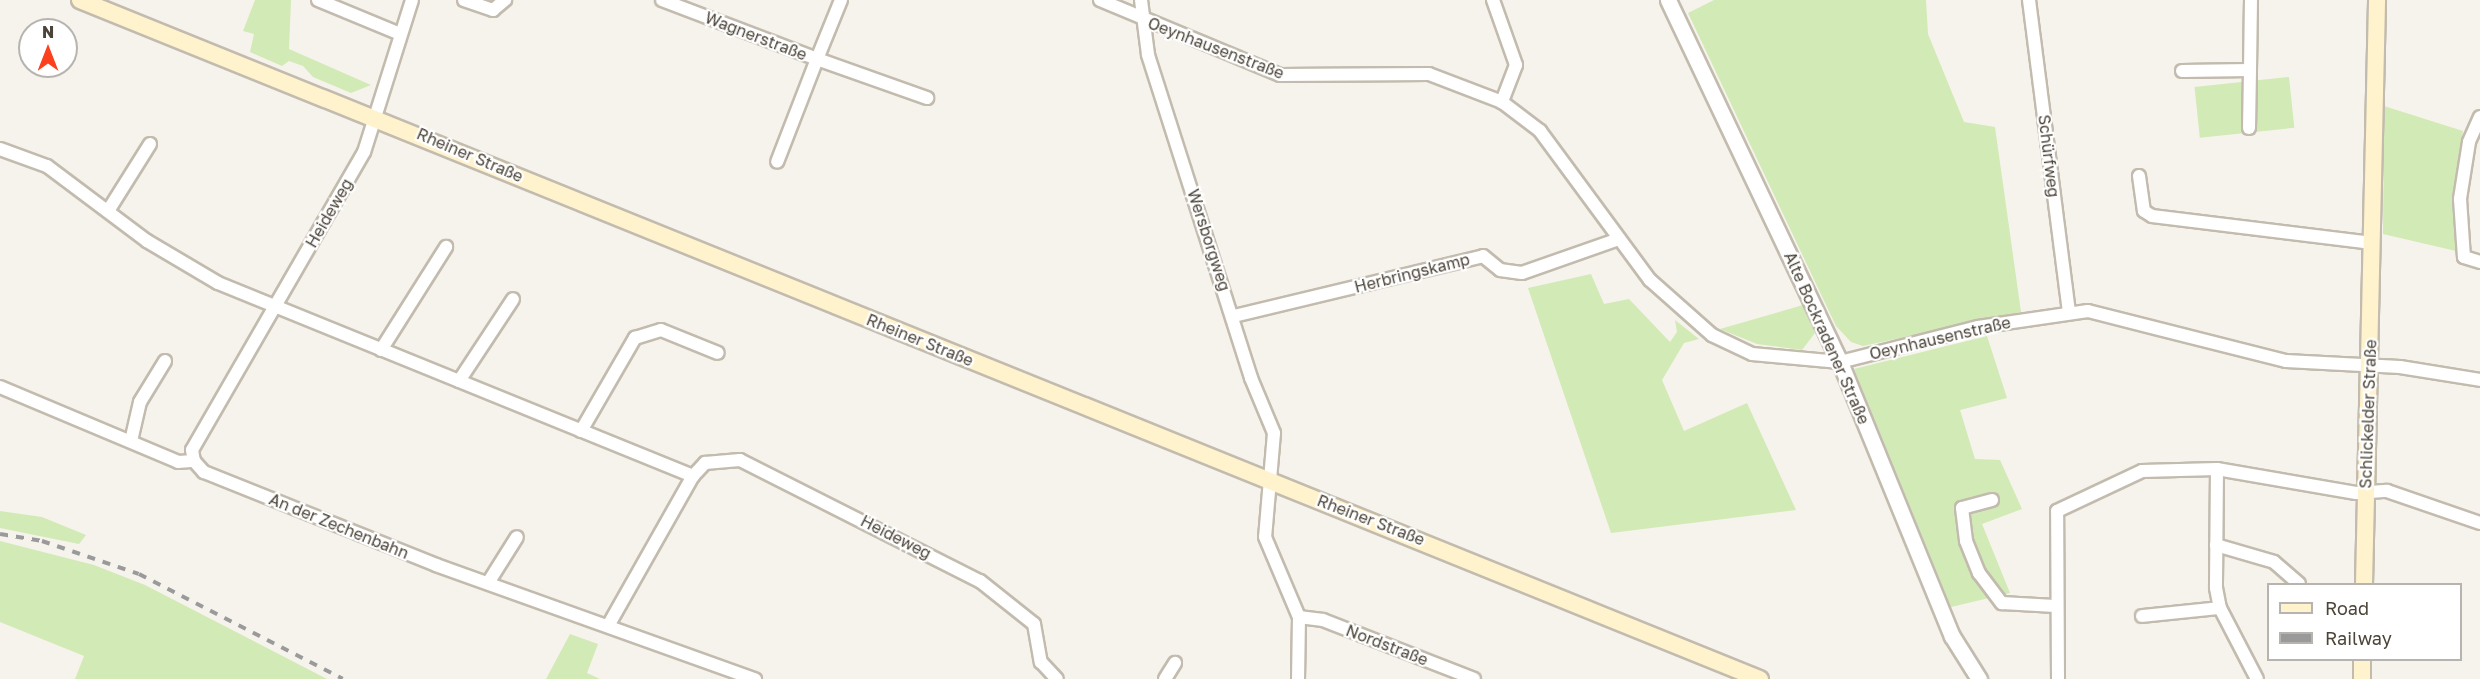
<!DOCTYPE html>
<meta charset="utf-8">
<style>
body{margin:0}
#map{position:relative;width:2480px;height:679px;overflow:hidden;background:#f6f3ec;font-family:"Golos Text",sans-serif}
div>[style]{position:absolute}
.green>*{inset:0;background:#d2eab5;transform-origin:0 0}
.roads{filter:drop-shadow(2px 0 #c2bbae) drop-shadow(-2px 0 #c2bbae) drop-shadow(0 2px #c2bbae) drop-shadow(0 -2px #c2bbae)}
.minor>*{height:12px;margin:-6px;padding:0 6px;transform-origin:6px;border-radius:6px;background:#fff}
.tertiary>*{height:15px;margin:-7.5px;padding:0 7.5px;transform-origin:7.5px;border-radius:7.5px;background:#fff}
.secondary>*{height:16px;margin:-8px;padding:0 8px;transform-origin:8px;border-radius:8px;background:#fff3cd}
.rail>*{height:4px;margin-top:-2px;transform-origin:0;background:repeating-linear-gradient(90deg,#9a9a9a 0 8px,transparent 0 16px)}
span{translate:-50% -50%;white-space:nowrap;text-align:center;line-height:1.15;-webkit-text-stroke:4.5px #fff;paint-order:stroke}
.street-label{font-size:16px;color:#4b4439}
.legend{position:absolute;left:2267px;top:583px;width:195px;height:78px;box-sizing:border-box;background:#fff;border:2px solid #b7b4b0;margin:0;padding:8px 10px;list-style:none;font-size:18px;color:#4b4439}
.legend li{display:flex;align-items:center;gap:12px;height:30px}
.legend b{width:30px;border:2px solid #b7b4b0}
.north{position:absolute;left:18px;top:18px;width:60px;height:60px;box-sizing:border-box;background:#fff;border:2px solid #b7b4b0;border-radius:50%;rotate:0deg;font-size:16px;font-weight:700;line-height:24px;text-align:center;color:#4b4439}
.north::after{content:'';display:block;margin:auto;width:21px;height:27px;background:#fc3f1d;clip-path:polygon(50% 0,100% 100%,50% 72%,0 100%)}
</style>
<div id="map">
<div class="green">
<div style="clip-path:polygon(255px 0,291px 0,289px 49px,371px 85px,351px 93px,313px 77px,303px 66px,289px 61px,282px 66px,250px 52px,254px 34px,243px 31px)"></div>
<div style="clip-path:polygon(1714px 0,1926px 0,1928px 34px,1964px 122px,1995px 127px,2021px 312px,1863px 346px,1851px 342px,1836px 326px,1688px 13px)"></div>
<div style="left:2289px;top:77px;width:51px;height:95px;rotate:84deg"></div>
<div style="clip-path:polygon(2384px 106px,2463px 131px,2452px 198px,2456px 251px,2383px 234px)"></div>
<div style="clip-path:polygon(1591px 274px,1604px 304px,1629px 299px,1670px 342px,1677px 332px,1675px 320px,1699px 339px,1684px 343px,1662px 380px,1684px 431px,1747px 403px,1796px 510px,1611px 533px,1528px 288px)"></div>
<div style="clip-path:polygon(1803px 305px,1815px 333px,1802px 350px,1757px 344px,1720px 329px)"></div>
<div style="clip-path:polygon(1987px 336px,2007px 398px,1960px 410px,1975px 459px,2000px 460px,2022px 509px,1982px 524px,2010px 593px,1951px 607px,1854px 369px)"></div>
<div style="clip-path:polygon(0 511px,42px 517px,86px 535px,79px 544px,0 528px)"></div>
<div style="clip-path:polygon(0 541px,94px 565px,145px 585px,327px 679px,75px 679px,84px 656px,0 622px)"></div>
<div style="clip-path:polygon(570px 634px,598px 644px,587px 673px,600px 679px,546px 679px)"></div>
</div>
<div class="roads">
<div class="minor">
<div style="left:318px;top:0;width:89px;rotate:22.5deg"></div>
<div style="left:412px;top:0;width:159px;rotate:107.5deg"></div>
<div style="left:364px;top:152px;width:344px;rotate:120deg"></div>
<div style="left:192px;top:450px;width:11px;rotate:80deg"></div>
<div style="left:194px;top:461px;width:15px;rotate:48deg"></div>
<div style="left:204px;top:472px;width:250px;rotate:21.8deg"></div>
<div style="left:436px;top:565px;width:339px;rotate:19.7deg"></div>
<div style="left:464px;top:0;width:31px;rotate:19deg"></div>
<div style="left:493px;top:10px;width:16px;rotate:-40deg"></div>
<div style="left:662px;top:0;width:166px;rotate:20.8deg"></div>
<div style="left:817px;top:59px;width:110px;rotate:111.2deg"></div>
<div style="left:841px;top:0;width:64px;rotate:112.1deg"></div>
<div style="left:817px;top:59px;width:117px;rotate:19.5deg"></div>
<div style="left:1100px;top:0;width:195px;rotate:22.6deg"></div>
<div style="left:1280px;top:75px;width:149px;rotate:-0.4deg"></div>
<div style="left:1429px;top:74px;width:78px;rotate:21deg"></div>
<div style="left:1502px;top:102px;width:48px;rotate:37.3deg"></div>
<div style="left:1540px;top:131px;width:185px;rotate:53.6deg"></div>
<div style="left:1650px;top:280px;width:83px;rotate:41.6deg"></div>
<div style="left:1712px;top:335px;width:44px;rotate:25.4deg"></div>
<div style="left:1752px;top:354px;width:88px;rotate:5.2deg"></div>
<div style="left:1840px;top:362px;width:142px;rotate:-14.2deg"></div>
<div style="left:1978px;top:327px;width:111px;rotate:-8.3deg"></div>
<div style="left:2088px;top:311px;width:204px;rotate:14.2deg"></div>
<div style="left:2286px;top:361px;width:114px;rotate:3deg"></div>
<div style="left:2400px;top:367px;width:81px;rotate:9.2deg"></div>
<div style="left:1141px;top:0;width:55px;rotate:82.7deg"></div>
<div style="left:1148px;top:55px;width:339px;rotate:72.3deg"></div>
<div style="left:1251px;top:378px;width:60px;rotate:67.3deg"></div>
<div style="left:1274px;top:433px;width:104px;rotate:94.9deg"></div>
<div style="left:1265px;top:537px;width:87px;rotate:67deg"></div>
<div style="left:1299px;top:617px;width:62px;rotate:90.9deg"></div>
<div style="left:1493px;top:0;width:69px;rotate:70.5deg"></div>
<div style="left:1516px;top:65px;width:40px;rotate:111deg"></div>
<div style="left:2029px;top:0;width:314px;rotate:82.7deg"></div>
<div style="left:2182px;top:71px;width:68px;rotate:-0.8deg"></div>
<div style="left:2250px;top:70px;width:70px;rotate:-89.2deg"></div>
<div style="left:2480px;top:117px;width:27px;rotate:114deg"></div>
<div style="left:2469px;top:142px;width:58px;rotate:99deg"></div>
<div style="left:2460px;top:199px;width:58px;rotate:86.1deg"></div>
<div style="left:2464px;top:257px;width:17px;rotate:17deg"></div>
<div style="left:2249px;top:128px;width:58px;rotate:-89deg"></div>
<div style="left:0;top:149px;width:50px;rotate:19.9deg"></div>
<div style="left:47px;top:166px;width:125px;rotate:36.9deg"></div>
<div style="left:147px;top:241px;width:82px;rotate:30.6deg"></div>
<div style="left:218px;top:283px;width:513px;rotate:22.11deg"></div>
<div style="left:2139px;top:176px;width:35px;rotate:82deg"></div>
<div style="left:2144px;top:211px;width:9px;rotate:32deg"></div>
<div style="left:2152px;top:216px;width:222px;rotate:7deg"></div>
<div style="left:108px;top:211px;width:79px;rotate:-57.9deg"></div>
<div style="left:1234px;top:316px;width:256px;rotate:-13.5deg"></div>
<div style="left:1483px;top:256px;width:22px;rotate:39deg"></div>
<div style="left:1500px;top:270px;width:22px;rotate:8deg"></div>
<div style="left:1522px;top:273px;width:103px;rotate:-19.3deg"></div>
<div style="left:381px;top:350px;width:122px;rotate:-57.7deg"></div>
<div style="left:459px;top:381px;width:98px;rotate:-56.6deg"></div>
<div style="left:0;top:387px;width:193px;rotate:22.8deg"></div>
<div style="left:178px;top:462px;width:16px;rotate:-4deg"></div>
<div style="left:581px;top:431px;width:108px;rotate:-59.9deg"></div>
<div style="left:635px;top:338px;width:27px;rotate:-17deg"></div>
<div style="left:661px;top:330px;width:61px;rotate:22deg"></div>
<div style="left:131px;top:441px;width:40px;rotate:-77deg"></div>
<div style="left:140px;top:402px;width:48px;rotate:-58.6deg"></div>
<div style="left:2217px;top:469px;width:119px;rotate:90.5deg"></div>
<div style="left:2216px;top:588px;width:20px;rotate:79deg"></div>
<div style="left:2220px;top:608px;width:80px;rotate:62.5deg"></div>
<div style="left:1992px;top:500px;width:31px;rotate:165deg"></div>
<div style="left:1962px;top:508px;width:33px;rotate:83deg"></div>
<div style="left:1966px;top:541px;width:35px;rotate:68deg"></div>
<div style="left:1979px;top:573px;width:38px;rotate:53deg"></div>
<div style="left:2002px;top:603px;width:53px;rotate:3.2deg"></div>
<div style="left:2216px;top:545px;width:60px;rotate:16.3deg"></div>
<div style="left:2274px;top:562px;width:33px;rotate:41deg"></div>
<div style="left:488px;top:583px;width:54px;rotate:-57.8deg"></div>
<div style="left:2142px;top:616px;width:78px;rotate:-5.9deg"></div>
<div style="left:1299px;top:617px;width:24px;rotate:7deg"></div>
<div style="left:1323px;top:620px;width:162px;rotate:21.3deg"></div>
<div style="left:608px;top:626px;width:172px;rotate:-60.5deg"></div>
<div style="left:693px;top:476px;width:18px;rotate:-47deg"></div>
<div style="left:705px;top:463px;width:35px;rotate:-5deg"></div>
<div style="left:740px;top:460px;width:269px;rotate:26.8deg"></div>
<div style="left:980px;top:581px;width:69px;rotate:38.5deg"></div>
<div style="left:1034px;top:624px;width:39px;rotate:80deg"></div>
<div style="left:1041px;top:662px;width:23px;rotate:47deg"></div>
<div style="left:1165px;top:679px;width:19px;rotate:-58deg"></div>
<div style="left:2058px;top:679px;width:168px;rotate:-90.3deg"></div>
<div style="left:2057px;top:511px;width:94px;rotate:-25.2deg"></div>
<div style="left:2142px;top:471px;width:75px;rotate:-1.5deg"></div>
<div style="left:2217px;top:469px;width:141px;rotate:9.8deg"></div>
<div style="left:2356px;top:493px;width:31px;rotate:-4deg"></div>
<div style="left:2387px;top:491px;width:98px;rotate:19deg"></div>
</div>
<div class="tertiary">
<div style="left:1668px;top:0;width:401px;rotate:64.6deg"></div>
<div style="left:1840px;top:362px;width:296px;rotate:67.8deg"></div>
<div style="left:1952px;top:636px;width:51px;rotate:57.9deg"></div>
</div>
<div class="secondary">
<div style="left:80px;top:0;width:1812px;rotate:22.01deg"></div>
<div style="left:2364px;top:584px;width:584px;rotate:-88.72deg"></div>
<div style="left:2362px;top:679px;width:19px;rotate:-90deg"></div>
</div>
</div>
<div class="rail">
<div style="left:0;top:534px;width:43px;rotate:9.5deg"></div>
<div style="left:42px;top:541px;width:102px;rotate:18.8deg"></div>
<div style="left:139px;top:574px;width:229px;rotate:27.2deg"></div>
</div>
<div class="street-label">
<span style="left:756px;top:36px;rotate:21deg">Wagnerstraße</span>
<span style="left:1216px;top:48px;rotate:21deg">Oeynhausenstraße</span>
<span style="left:470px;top:155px;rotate:23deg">Rheiner Straße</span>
<span style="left:2049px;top:156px;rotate:83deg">Schürfweg</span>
<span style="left:329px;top:213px;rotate:-60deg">Heideweg</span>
<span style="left:1209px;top:240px;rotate:72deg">Wersborgweg</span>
<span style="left:1412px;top:273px;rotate:-14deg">Herbringskamp</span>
<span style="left:1827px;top:338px;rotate:66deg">Alte Bockradener Straße</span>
<span style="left:1940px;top:338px;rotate:-13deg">Oeynhausenstraße</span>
<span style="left:920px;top:340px;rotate:22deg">Rheiner Straße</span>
<span style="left:2368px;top:414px;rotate:-88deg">Schlickelder Straße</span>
<span style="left:1371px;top:520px;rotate:21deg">Rheiner Straße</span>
<span style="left:339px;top:526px;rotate:22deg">An der Zechenbahn</span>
<span style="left:896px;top:537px;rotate:27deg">Heideweg</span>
<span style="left:1387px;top:645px;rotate:21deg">Nordstraße</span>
</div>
<ul class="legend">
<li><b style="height:8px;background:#fff3cd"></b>Road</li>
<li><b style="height:8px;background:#9a9a9a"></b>Railway</li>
</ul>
<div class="north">N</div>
</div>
